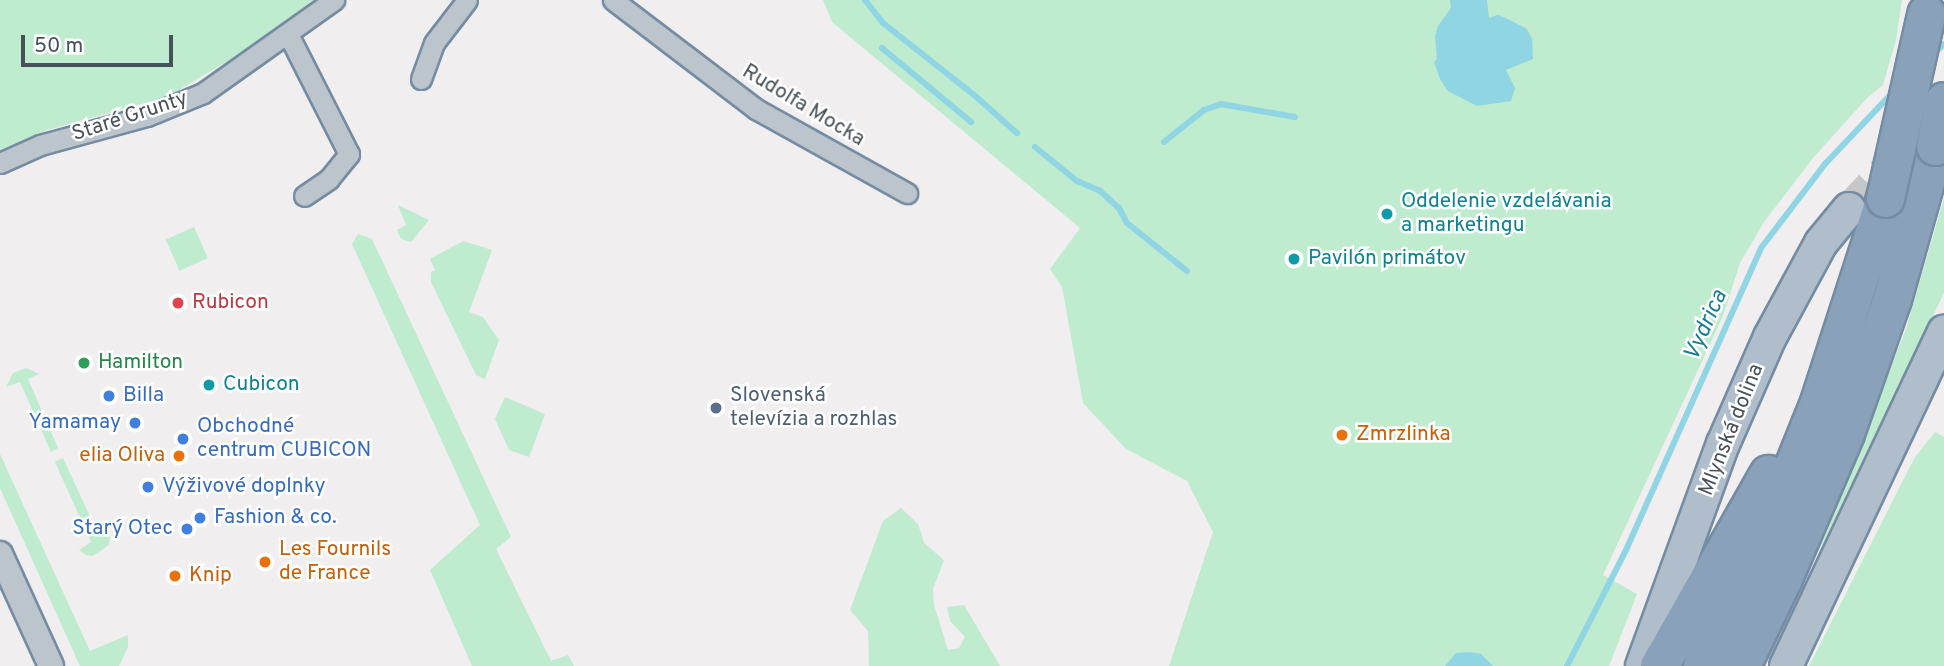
<!DOCTYPE html>
<meta charset="utf-8">
<style>
body{margin:0}
#map{position:relative;width:1944px;height:666px;overflow:hidden;background:#f0eeee;font-family:Overpass,sans-serif}
div>[style]{position:absolute}
.green>*{inset:0;background:#bfebcf;transform-origin:0 0}
.water>*{inset:0;background:#8fd5e4}
.stream>*{height:6px;margin:-3px;padding:0 3px;transform-origin:3px;border-radius:3px;background:#8fd5e4}
.primary-tunnel>*{height:32px;margin-top:-16px;transform-origin:0;background:repeating-linear-gradient(90deg,#c6c7c9 0 32px,transparent 0 48px)}
.roads{filter:drop-shadow(2px 0 #748ca4) drop-shadow(-2px 0 #748ca4) drop-shadow(0 2px #748ca4) drop-shadow(0 -2px #748ca4)}
.minor>*{height:19px;margin:-9.5px;padding:0 9.5px;transform-origin:9.5px;border-radius:9.5px;background:#bdc5cc}
.tertiary>*{height:24px;margin:-12px;padding:0 12px;transform-origin:12px;border-radius:12px;background:#bdc5cc}
.primary>*{height:32px;margin:-16px;padding:0 16px;transform-origin:16px;border-radius:16px;background:#afbeca}
.motorway>*{height:37px;margin:-18.5px;padding:0 18.5px;transform-origin:18.5px;border-radius:18.5px;background:#89a1b9}
.bridges{filter:drop-shadow(2px 0 #748ca4) drop-shadow(-2px 0 #748ca4) drop-shadow(0 2px #748ca4) drop-shadow(0 -2px #748ca4)}
.motorway-bridge>*{height:37px;margin:-18.5px;padding:0 18.5px;transform-origin:18.5px;border-radius:18.5px;background:#89a1b9}
.dots>*{width:19px;height:19px;translate:-50% -50%;box-sizing:border-box;border:4px solid #fff;border-radius:50%}
span{translate:-50% -50%;white-space:nowrap;text-align:center;line-height:1.15;-webkit-text-stroke:5px #fff;paint-order:stroke}
.street-label{font-size:21px;color:#475159}
.culture-label{font-size:21px;color:#0d838f}
.left{translate:0 -50%;text-align:left}
.health-label{font-size:21px;color:#be3a42}
.leisure-label{font-size:21px;color:#27864d}
.shop-label{font-size:21px;color:#366cbe}
.right{translate:-100% -50%;text-align:right}
.service-label{font-size:21px;color:#4e5e75}
.food-label{font-size:21px;color:#c56008}
.water-label{font-size:23px;color:#187d95;font-style:italic}
.scale{position:absolute;left:21px;top:35px;width:152px;height:32px;box-sizing:border-box;border:4px solid #475159;border-top:0;padding-left:9px;font-size:21px;line-height:24px;white-space:nowrap;color:#475159;-webkit-text-stroke:5px #fff;paint-order:stroke}
</style>
<div id="map">
<div class="green">
<div style="clip-path:polygon(0 0,313px 0,241px 53px,167px 97px,47px 130px,0 150px)"></div>
<div style="clip-path:polygon(823px 0,1902px 0,1896px 40px,1883px 85px,1867px 98px,1813px 158px,1764px 222px,1740px 263px,1723px 316px,1603px 575px,1637px 594px,1609px 666px,1169px 666px,1213px 532px,1187px 481px,1126px 449px,1083px 403px,1062px 287px,1050px 269px,1080px 228px,832px 22px)"></div>
<div style="clip-path:polygon(1944px 198px,1944px 293px,1818px 554px,1906px 329px)"></div>
<div style="clip-path:polygon(398px 205px,429px 220px,411px 242px,401px 239px,397px 230px,406px 225px)"></div>
<div style="left:194px;top:227px;width:34px;height:31px;rotate:66deg"></div>
<div style="clip-path:polygon(358px 234px,372px 239px,511px 537px,496px 549px,551px 661px,568px 655px,574px 666px,472px 666px,430px 570px,480px 525px,352px 244px)"></div>
<div style="clip-path:polygon(463px 241px,492px 250px,469px 312px,483px 317px,499px 340px,485px 379px,476px 375px,431px 282px,431px 272px,435px 270px,430px 259px)"></div>
<div style="clip-path:polygon(26px 368px,39px 374px,28px 379px,58px 448px,51px 452px,20px 382px,6px 387px,13px 373px)"></div>
<div style="clip-path:polygon(505px 397px,545px 414px,529px 457px,509px 450px,495px 419px)"></div>
<div style="clip-path:polygon(1935px 432px,1944px 437px,1944px 666px,1809px 666px,1915px 457px)"></div>
<div style="clip-path:polygon(0 454px,90px 651px,128px 635px,128px 647px,119px 666px,80px 666px,0 488px)"></div>
<div style="clip-path:polygon(63px 458px,97px 532px,106px 528px,110px 536px,109px 545px,93px 556px,86px 555px,79px 550px,91px 542px,55px 462px)"></div>
<div style="clip-path:polygon(901px 508px,918px 524px,924px 543px,944px 560px,933px 589px,934px 605px,948px 650px,959px 648px,965px 637px,950px 621px,947px 607px,964px 605px,1000px 666px,869px 666px,868px 631px,850px 610px,883px 521px)"></div>
</div>
<div class="water">
<div style="clip-path:polygon(1450px 0,1487px 0,1489px 18px,1498px 15px,1506px 18px,1527px 29px,1532px 39px,1533px 59px,1506px 70px,1515px 88px,1511px 101px,1477px 106px,1448px 91px,1440px 79px,1434px 62px,1437px 59px,1435px 36px,1438px 26px,1451px 8px)"></div>
<div style="clip-path:polygon(1470px 652px,1481px 654px,1493px 666px,1445px 666px,1456px 653px)"></div>
</div>
<div class="stream">
<div style="left:865px;top:0;width:29px;rotate:52deg"></div>
<div style="left:883px;top:23px;width:115px;rotate:38.3deg"></div>
<div style="left:973px;top:94px;width:59px;rotate:41.6deg"></div>
<div style="left:882px;top:48px;width:116px;rotate:39.7deg"></div>
<div style="left:1933px;top:54px;width:15px;rotate:-42deg"></div>
<div style="left:1164px;top:142px;width:51px;rotate:-38.7deg"></div>
<div style="left:1204px;top:110px;width:18px;rotate:-19deg"></div>
<div style="left:1221px;top:104px;width:75px;rotate:10deg"></div>
<div style="left:1035px;top:147px;width:54px;rotate:39deg"></div>
<div style="left:1077px;top:181px;width:25px;rotate:23deg"></div>
<div style="left:1100px;top:191px;width:25px;rotate:42deg"></div>
<div style="left:1119px;top:208px;width:17px;rotate:62deg"></div>
<div style="left:1127px;top:223px;width:77px;rotate:38.7deg"></div>
<div style="left:1567px;top:666px;width:130px;rotate:-63deg"></div>
<div style="left:1626px;top:550px;width:331px;rotate:-65.9deg"></div>
<div style="left:1761px;top:248px;width:106px;rotate:-52.7deg"></div>
<div style="left:1825px;top:164px;width:100px;rotate:-46.6deg"></div>
</div>
<div class="primary-tunnel">
<div style="left:1849px;top:209px;width:70px;rotate:-46.7deg"></div>
</div>
<div class="roads">
<div class="minor">
<div style="left:613px;top:0;width:180px;rotate:37.3deg"></div>
<div style="left:756px;top:109px;width:173px;rotate:29.1deg"></div>
<div style="left:288px;top:34px;width:135px;rotate:63.1deg"></div>
<div style="left:349px;top:154px;width:32px;rotate:129deg"></div>
<div style="left:329px;top:179px;width:30px;rotate:146deg"></div>
<div style="left:421px;top:79px;width:38px;rotate:-70deg"></div>
<div style="left:434px;top:43px;width:54px;rotate:-52.5deg"></div>
<div style="left:0;top:163px;width:44px;rotate:-24.2deg"></div>
<div style="left:40px;top:145px;width:111px;rotate:-15.2deg"></div>
<div style="left:147px;top:116px;width:61px;rotate:-22.3deg"></div>
<div style="left:203px;top:93px;width:161px;rotate:-35.4deg"></div>
</div>
<div class="tertiary">
<div style="left:0;top:554px;width:123px;rotate:65.5deg"></div>
</div>
<div class="primary">
<div style="left:1642px;top:666px;width:236px;rotate:-70deg"></div>
<div style="left:1723px;top:444px;width:117px;rotate:-66.3deg"></div>
<div style="left:1770px;top:337px;width:107px;rotate:-61.5deg"></div>
<div style="left:1821px;top:243px;width:44px;rotate:-50.5deg"></div>
<div style="left:1786px;top:666px;width:370px;rotate:-64.7deg"></div>
</div>
<div class="motorway">
<div style="left:1659px;top:666px;width:221px;rotate:-60.4deg"></div>
<div style="left:1702px;top:666px;width:174px;rotate:-64.8deg"></div>
<div style="left:1776px;top:509px;width:115px;rotate:-68.1deg"></div>
<div style="left:1819px;top:402px;width:214px;rotate:-72.1deg"></div>
<div style="left:1741px;top:666px;width:98px;rotate:-64.5deg"></div>
<div style="left:1783px;top:578px;width:158px;rotate:-66.8deg"></div>
<div style="left:1845px;top:433px;width:142px;rotate:-70.7deg"></div>
<div style="left:1892px;top:299px;width:159px;rotate:-74.3deg"></div>
</div>
</div>
<div class="bridges">
<div class="motorway-bridge">
<div style="left:1935px;top:146px;width:46px;rotate:-78.7deg"></div>
<div style="left:1885px;top:198px;width:189px;rotate:-77.4deg"></div>
</div>
</div>
<div class="dots">
<div style="left:1387px;top:214px;background:#0f9aa8"></div>
<div style="left:1294px;top:259px;background:#0f9aa8"></div>
<div style="left:178px;top:303px;background:#e0444e"></div>
<div style="left:84px;top:363px;background:#2e9e5b"></div>
<div style="left:209px;top:385px;background:#0f9aa8"></div>
<div style="left:109px;top:396px;background:#3f7fe0"></div>
<div style="left:716px;top:408px;background:#5c6f8a"></div>
<div style="left:135px;top:423px;background:#3f7fe0"></div>
<div style="left:1342px;top:435px;background:#e8710a"></div>
<div style="left:183px;top:439px;background:#3f7fe0"></div>
<div style="left:179px;top:456px;background:#e8710a"></div>
<div style="left:148px;top:487px;background:#3f7fe0"></div>
<div style="left:200px;top:518px;background:#3f7fe0"></div>
<div style="left:187px;top:529px;background:#3f7fe0"></div>
<div style="left:265px;top:562px;background:#e8710a"></div>
<div style="left:175px;top:576px;background:#e8710a"></div>
</div>
<div class="street-label">
<span style="left:803px;top:106px;rotate:31deg">Rudolfa Mocka</span>
<span style="left:130px;top:117px;rotate:-18deg">Staré Grunty</span>
<span style="left:1732px;top:430px;rotate:-68deg">Mlynská dolina</span>
</div>
<div class="culture-label">
<span class="left" style="left:1401px;top:214px">Oddelenie vzdelávania<br>a marketingu</span>
<span class="left" style="left:1308px;top:259px">Pavilón primátov</span>
<span class="left" style="left:223px;top:385px">Cubicon</span>
</div>
<div class="health-label">
<span class="left" style="left:192px;top:303px">Rubicon</span>
</div>
<div class="leisure-label">
<span class="left" style="left:98px;top:363px">Hamilton</span>
</div>
<div class="shop-label">
<span class="left" style="left:123px;top:396px">Billa</span>
<span class="right" style="left:121px;top:423px">Yamamay</span>
<span class="left" style="left:197px;top:439px">Obchodné<br>centrum CUBICON</span>
<span class="left" style="left:162px;top:487px">Výživové doplnky</span>
<span class="left" style="left:214px;top:518px">Fashion &amp; co.</span>
<span class="right" style="left:173px;top:529px">Starý Otec</span>
</div>
<div class="service-label">
<span class="left" style="left:730px;top:408px">Slovenská<br>televízia a rozhlas</span>
</div>
<div class="food-label">
<span class="left" style="left:1356px;top:435px">Zmrzlinka</span>
<span class="right" style="left:165px;top:456px">elia Oliva</span>
<span class="left" style="left:279px;top:562px">Les Fournils<br>de France</span>
<span class="left" style="left:189px;top:576px">Knip</span>
</div>
<div class="water-label">
<span style="left:1707px;top:326px;rotate:-66deg">Vydrica</span>
</div>
<div class="scale">50 m</div>
</div>
